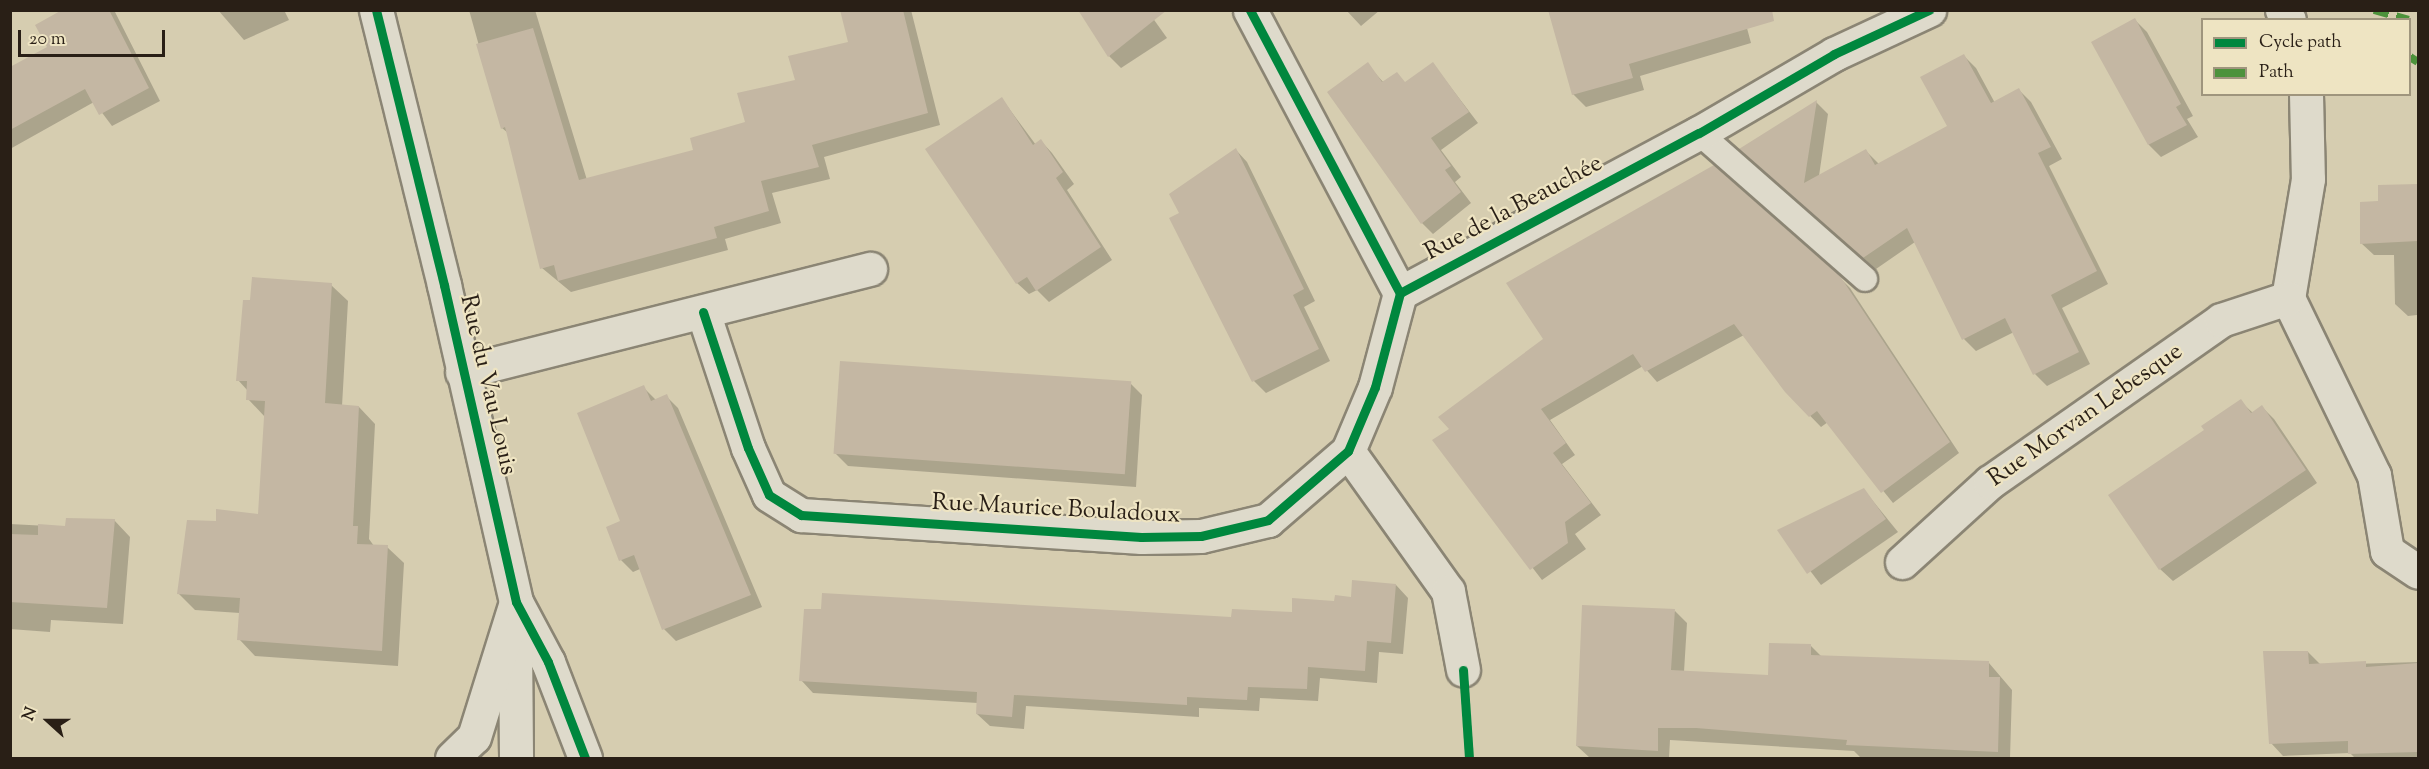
<!DOCTYPE html>
<meta charset="utf-8">
<style>
body{margin:0}
#map{position:relative;width:2429px;height:769px;overflow:hidden;background:#d6cdb0;font-family:"Sorts Mill Goudy",serif}
div>[style]{position:absolute}
.shadow>*{inset:0;background:#0003}
.building>*{inset:0;background:#c4b7a3;transform-origin:0 0}
.roads{filter:drop-shadow(2px 0 #8b8574) drop-shadow(-2px 0 #8b8574) drop-shadow(0 2px #8b8574) drop-shadow(0 -2px #8b8574)}
.lane>*{height:24px;margin:-12px;padding:0 12px;transform-origin:12px;border-radius:12px;background:#dedacb}
.street>*{height:33px;margin:-16.5px;padding:0 16.5px;transform-origin:16.5px;border-radius:16.5px;background:#dedacb}
.secondary>*{height:33px;margin:-16.5px;padding:0 16.5px;transform-origin:16.5px;border-radius:16.5px;background:#dedacb}
.quiet>*{height:8px;margin-top:-4px;transform-origin:0;background:repeating-linear-gradient(90deg,#4c923b 0 15px,transparent 0 23px)}
.cycleway>*{height:9px;margin:-4.5px;padding:0 4.5px;transform-origin:4.5px;border-radius:4.5px;background:#00873e}
span{translate:-50% -50%;white-space:nowrap;text-align:center;line-height:1.15;-webkit-text-stroke:4.5px #eee4c2;paint-order:stroke}
.street-label{font-size:24px;color:#291f16}
.frame{position:absolute;inset:0;border:12px solid #291f16;pointer-events:none}
.legend{position:absolute;left:2201px;top:18px;width:210px;height:78px;box-sizing:border-box;background:#eee4c2;border:2px solid #9f957d;margin:0;padding:8px 10px;list-style:none;font-size:18px;color:#291f16}
.legend li{display:flex;align-items:center;gap:12px;height:30px}
.legend b{width:30px;border:2px solid #9f957d}
.north{position:absolute;left:18px;top:691px;width:60px;height:60px;-webkit-text-stroke:4px #eee4c2;paint-order:stroke;rotate:291deg;font-size:16px;font-weight:700;line-height:24px;text-align:center;color:#291f16}
.north::after{content:'';display:block;margin:auto;width:21px;height:27px;background:#291f16;clip-path:polygon(50% 0,100% 100%,50% 72%,0 100%)}
.scale{position:absolute;left:18px;top:30px;width:147px;height:27px;box-sizing:border-box;border:3px solid #291f16;border-top:0;padding-left:8px;font-size:18px;line-height:21px;white-space:nowrap;color:#291f16;-webkit-text-stroke:4px #eee4c2;paint-order:stroke}
</style>
<div id="map">
<div class="shadow">
<div style="clip-path:polygon(65px 10px,114px 10px,160px 101px,112px 126px,94px 102px,10px 149px,10px 68px,49px 48px)"></div>
<div style="clip-path:polygon(218px 10px,284px 10px,289px 20px,244px 40px)"></div>
<div style="clip-path:polygon(469px 10px,535px 10px,587px 180px,695px 151px,747px 123px,849px 43px,841px 10px,911px 10px,940px 125px,824px 157px,830px 179px,772px 193px,781px 223px,725px 239px,728px 250px,571px 292px,542px 268px,508px 133px,502px 128px)"></div>
<div style="clip-path:polygon(1147px 10px,1167px 38px,1121px 68px,1109px 56px)"></div>
<div style="clip-path:polygon(1346px 10px,1380px 10px,1361px 26px)"></div>
<div style="clip-path:polygon(1550px 10px,1744px 17px,1751px 43px,1640px 76px,1644px 90px,1586px 107px,1573px 94px)"></div>
<div style="clip-path:polygon(2135px 20px,2147px 32px,2193px 116px,2187px 119px,2198px 137px,2161px 157px,2149px 145px,2093px 43px)"></div>
<div style="clip-path:polygon(1964px 56px,1976px 68px,1995px 103px,2019px 90px,2031px 102px,2062px 159px,2049px 166px,2108px 284px,2062px 308px,2090px 364px,2047px 386px,2035px 374px,2014px 332px,1976px 351px,1964px 339px,1915px 242px,1876px 269px,1753px 161px,1816px 102px,1828px 114px,1819px 176px,1866px 151px,1879px 164px,1949px 127px)"></div>
<div style="clip-path:polygon(1367px 64px,1384px 83px,1406px 83px,1433px 64px,1478px 123px,1441px 150px,1461px 177px,1455px 182px,1471px 203px,1433px 234px,1422px 223px)"></div>
<div style="clip-path:polygon(1002px 99px,1036px 145px,1041px 141px,1052px 153px,1074px 184px,1067px 190px,1112px 260px,1049px 302px,1037px 290px,1029px 294px,1017px 283px)"></div>
<div style="clip-path:polygon(1236px 150px,1247px 162px,1315px 301px,1304px 307px,1330px 361px,1266px 393px,1254px 381px,1181px 214px)"></div>
<div style="clip-path:polygon(2418px 186px,2418px 357px,2417px 315px,2408px 316px,2395px 304px,2394px 255px,2374px 255px,2361px 243px,2380px 203px,2380px 187px)"></div>
<div style="clip-path:polygon(1839px 277px,1850px 288px,1959px 453px,1893px 503px,1828px 422px,1821px 427px,1786px 391px,1744px 335px,1657px 382px,1643px 366px,1550px 420px,1575px 455px,1562px 464px,1601px 515px,1575px 534px,1586px 549px,1542px 580px,1434px 441px,1451px 429px,1440px 417px)"></div>
<div style="clip-path:polygon(331px 285px,348px 301px,342px 406px,359px 407px,375px 424px,369px 539px,374px 546px,387px 547px,404px 563px,398px 666px,255px 656px,239px 639px,240px 613px,195px 610px,179px 594px,217px 523px,260px 516px,265px 417px,248px 399px,248px 391px,238px 380px)"></div>
<div style="clip-path:polygon(1130px 383px,1142px 395px,1136px 487px,848px 466px,835px 453px)"></div>
<div style="clip-path:polygon(643px 387px,656px 400px,666px 396px,678px 408px,762px 607px,676px 641px,664px 629px,640px 569px,633px 572px,621px 560px,622px 521px)"></div>
<div style="clip-path:polygon(2240px 401px,2253px 413px,2262px 407px,2274px 419px,2317px 483px,2173px 581px,2160px 569px,2206px 430px)"></div>
<div style="clip-path:polygon(1864px 490px,1898px 532px,1821px 585px,1779px 530px)"></div>
<div style="clip-path:polygon(114px 520px,130px 537px,123px 624px,51px 620px,50px 632px,10px 629px,10px 524px,67px 527px)"></div>
<div style="clip-path:polygon(1396px 585px,1408px 598px,1403px 654px,1379px 652px,1377px 683px,1320px 678px,1318px 701px,1260px 698px,1259px 711px,1199px 708px,1199px 717px,1026px 706px,1024px 729px,990px 726px,977px 714px,978px 703px,813px 693px,801px 680px,1233px 619px,1293px 614px)"></div>
<div style="clip-path:polygon(1675px 611px,1687px 623px,1684px 672px,1770px 677px,1811px 646px,1822px 657px,1989px 663px,2012px 690px,2010px 758px,1860px 757px,1854px 751px,1670px 740px,1669px 758px,1590px 758px,1577px 746px)"></div>
<div style="clip-path:polygon(2308px 652px,2321px 665px,2418px 662px,2418px 758px,2355px 758px,2350px 753px,2283px 756px,2271px 743px)"></div>
</div>
<div class="building">
<div style="clip-path:polygon(62px 10px,109px 10px,149px 88px,99px 115px,85px 89px,10px 130px,10px 67px,47px 47px,35px 25px)"></div>
<div style="clip-path:polygon(840px 10px,903px 10px,928px 113px,812px 145px,819px 167px,761px 181px,769px 211px,714px 227px,717px 238px,558px 281px,554px 265px,540px 269px,505px 127px,501px 129px,476px 44px,533px 28px,579px 180px,693px 150px,690px 138px,745px 122px,737px 93px,795px 80px,788px 56px,848px 42px)"></div>
<div style="clip-path:polygon(1078px 10px,1167px 10px,1108px 57px)"></div>
<div style="clip-path:polygon(1548px 10px,1772px 10px,1774px 21px,1629px 64px,1633px 78px,1572px 95px)"></div>
<div style="clip-path:polygon(2135px 18px,2181px 104px,2176px 107px,2187px 125px,2148px 145px,2091px 42px)"></div>
<div style="clip-path:polygon(1964px 54px,1991px 103px,2019px 88px,2051px 147px,2038px 153px,2097px 271px,2051px 295px,2079px 352px,2033px 375px,2005px 318px,1962px 340px,1907px 228px,1863px 258px,1739px 149px,1817px 100px,1804px 183px,1866px 149px,1875px 165px,1947px 126px,1920px 77px)"></div>
<div style="clip-path:polygon(1368px 62px,1382px 82px,1397px 72px,1405px 82px,1433px 62px,1469px 112px,1431px 138px,1451px 166px,1445px 170px,1461px 192px,1421px 224px,1327px 92px)"></div>
<div style="clip-path:polygon(1002px 97px,1033px 145px,1041px 139px,1063px 172px,1056px 178px,1101px 247px,1036px 291px,1027px 277px,1016px 284px,925px 149px)"></div>
<div style="clip-path:polygon(1236px 148px,1304px 289px,1293px 295px,1319px 349px,1252px 382px,1169px 218px,1179px 213px,1169px 194px)"></div>
<div style="clip-path:polygon(1714px 165px,1840px 276px,1950px 442px,1881px 493px,1817px 411px,1809px 417px,1785px 392px,1734px 324px,1645px 372px,1633px 354px,1541px 409px,1566px 443px,1553px 453px,1591px 503px,1565px 522px,1568px 543px,1530px 570px,1432px 440px,1449px 429px,1438px 417px,1543px 339px,1506px 283px)"></div>
<div style="clip-path:polygon(2418px 184px,2418px 241px,2360px 244px,2360px 202px,2378px 201px,2378px 185px)"></div>
<div style="clip-path:polygon(252px 277px,332px 283px,325px 403px,359px 406px,353px 526px,358px 526px,357px 544px,388px 545px,382px 651px,237px 640px,240px 598px,177px 594px,187px 520px,216px 521px,216px 509px,258px 514px,265px 401px,246px 400px,247px 381px,236px 381px,243px 300px,250px 300px)"></div>
<div style="left:840px;top:361px;width:292px;height:93px;rotate:4deg"></div>
<div style="clip-path:polygon(644px 385px,651px 401px,667px 394px,751px 595px,662px 630px,634px 555px,619px 561px,606px 527px,620px 521px,577px 413px)"></div>
<div style="clip-path:polygon(2241px 399px,2251px 413px,2262px 405px,2306px 470px,2159px 570px,2108px 495px,2204px 430px,2201px 426px)"></div>
<div style="clip-path:polygon(1864px 488px,1886px 519px,1807px 574px,1777px 530px)"></div>
<div style="clip-path:polygon(66px 518px,115px 519px,107px 608px,10px 602px,10px 534px,38px 535px,38px 524px,65px 526px)"></div>
<div style="clip-path:polygon(1352px 580px,1396px 584px,1391px 643px,1367px 641px,1365px 671px,1308px 667px,1307px 689px,1248px 687px,1247px 700px,1187px 697px,1187px 705px,1014px 695px,1012px 717px,976px 714px,977px 692px,799px 681px,804px 609px,821px 609px,822px 593px,1231px 617px,1232px 609px,1292px 612px,1292px 598px,1334px 601px,1335px 595px,1351px 597px)"></div>
<div style="clip-path:polygon(1582px 605px,1675px 609px,1671px 670px,1768px 675px,1769px 643px,1811px 644px,1811px 655px,1989px 661px,1989px 677px,2000px 677px,1998px 752px,1846px 745px,1847px 740px,1696px 728px,1658px 728px,1658px 751px,1576px 746px)"></div>
<div style="clip-path:polygon(2263px 651px,2308px 651px,2309px 664px,2366px 661px,2366px 667px,2418px 663px,2418px 752px,2348px 754px,2348px 741px,2269px 744px)"></div>
</div>
<div class="roads">
<div class="lane">
<div style="left:1699px;top:133px;width:221px;rotate:41.3deg"></div>
</div>
<div class="street">
<div style="left:1250px;top:10px;width:320px;rotate:62.1deg"></div>
<div style="left:1400px;top:293px;width:339px;rotate:-28.2deg"></div>
<div style="left:1699px;top:133px;width:156px;rotate:-30.3deg"></div>
<div style="left:1834px;top:54px;width:105px;rotate:-24.9deg"></div>
<div style="left:2282px;top:10px;width:12px;rotate:55deg"></div>
<div style="left:2306px;top:94px;width:85px;rotate:88.7deg"></div>
<div style="left:2308px;top:179px;width:121px;rotate:99.5deg"></div>
<div style="left:2288px;top:298px;width:197px;rotate:64.1deg"></div>
<div style="left:2374px;top:475px;width:77px;rotate:80.3deg"></div>
<div style="left:2387px;top:551px;width:37px;rotate:34deg"></div>
<div style="left:703px;top:312px;width:143px;rotate:71.7deg"></div>
<div style="left:748px;top:448px;width:51px;rotate:65.9deg"></div>
<div style="left:769px;top:495px;width:38px;rotate:32deg"></div>
<div style="left:801px;top:515px;width:341px;rotate:3.7deg"></div>
<div style="left:1141px;top:537px;width:60px;rotate:-1deg"></div>
<div style="left:1201px;top:536px;width:69px;rotate:-13.4deg"></div>
<div style="left:1268px;top:520px;width:106px;rotate:-40.8deg"></div>
<div style="left:1348px;top:451px;width:69px;rotate:-67.1deg"></div>
<div style="left:1375px;top:387px;width:97px;rotate:-75.1deg"></div>
<div style="left:462px;top:372px;width:421px;rotate:-14.2deg"></div>
<div style="left:1348px;top:451px;width:172px;rotate:54.5deg"></div>
<div style="left:1448px;top:591px;width:80px;rotate:79.2deg"></div>
<div style="left:1902px;top:562px;width:119px;rotate:-42.3deg"></div>
<div style="left:1990px;top:482px;width:282px;rotate:-35deg"></div>
<div style="left:2221px;top:320px;width:71px;rotate:-18.2deg"></div>
</div>
<div class="secondary">
<div style="left:376px;top:10px;width:283px;rotate:76.1deg"></div>
<div style="left:444px;top:285px;width:325px;rotate:77.2deg"></div>
<div style="left:516px;top:602px;width:68px;rotate:61.9deg"></div>
<div style="left:548px;top:662px;width:103px;rotate:68.9deg"></div>
<div style="left:515px;top:640px;width:118px;rotate:89.5deg"></div>
<div style="left:452px;top:758px;width:30px;rotate:-44deg"></div>
<div style="left:474px;top:737px;width:141px;rotate:-72.7deg"></div>
</div>
</div>
<div class="quiet">
<div style="left:2374px;top:10px;width:36px;rotate:16deg"></div>
<div style="left:2410px;top:57px;width:9px;rotate:32deg"></div>
</div>
<div class="cycleway">
<div style="left:376px;top:10px;width:283px;rotate:76.1deg"></div>
<div style="left:444px;top:285px;width:325px;rotate:77.2deg"></div>
<div style="left:516px;top:602px;width:68px;rotate:61.9deg"></div>
<div style="left:548px;top:662px;width:103px;rotate:68.9deg"></div>
<div style="left:1250px;top:10px;width:320px;rotate:62.1deg"></div>
<div style="left:1400px;top:293px;width:339px;rotate:-28.2deg"></div>
<div style="left:1699px;top:133px;width:156px;rotate:-30.3deg"></div>
<div style="left:1834px;top:54px;width:105px;rotate:-24.9deg"></div>
<div style="left:703px;top:312px;width:143px;rotate:71.7deg"></div>
<div style="left:748px;top:448px;width:51px;rotate:65.9deg"></div>
<div style="left:769px;top:495px;width:38px;rotate:32deg"></div>
<div style="left:801px;top:515px;width:341px;rotate:3.7deg"></div>
<div style="left:1141px;top:537px;width:60px;rotate:-1deg"></div>
<div style="left:1201px;top:536px;width:69px;rotate:-13.4deg"></div>
<div style="left:1268px;top:520px;width:106px;rotate:-40.8deg"></div>
<div style="left:1348px;top:451px;width:69px;rotate:-67.1deg"></div>
<div style="left:1375px;top:387px;width:97px;rotate:-75.1deg"></div>
<div style="left:1463px;top:670px;width:88px;rotate:86.1deg"></div>
</div>
<div class="street-label">
<span style="left:1514px;top:209px;rotate:-28deg">Rue de la Beauchée</span>
<span style="left:487px;top:385px;rotate:77deg">Rue du Vau Louis</span>
<span style="left:2086px;top:416px;rotate:-35deg">Rue Morvan Lebesque</span>
<span style="left:1056px;top:510px;rotate:3deg">Rue Maurice Bouladoux</span>
</div>
<div class="frame"></div>
<ul class="legend">
<li><b style="height:8px;background:#00873e"></b>Cycle path</li>
<li><b style="height:8px;background:#4c923b"></b>Path</li>
</ul>
<div class="north">N</div>
<div class="scale">20 m</div>
</div>
